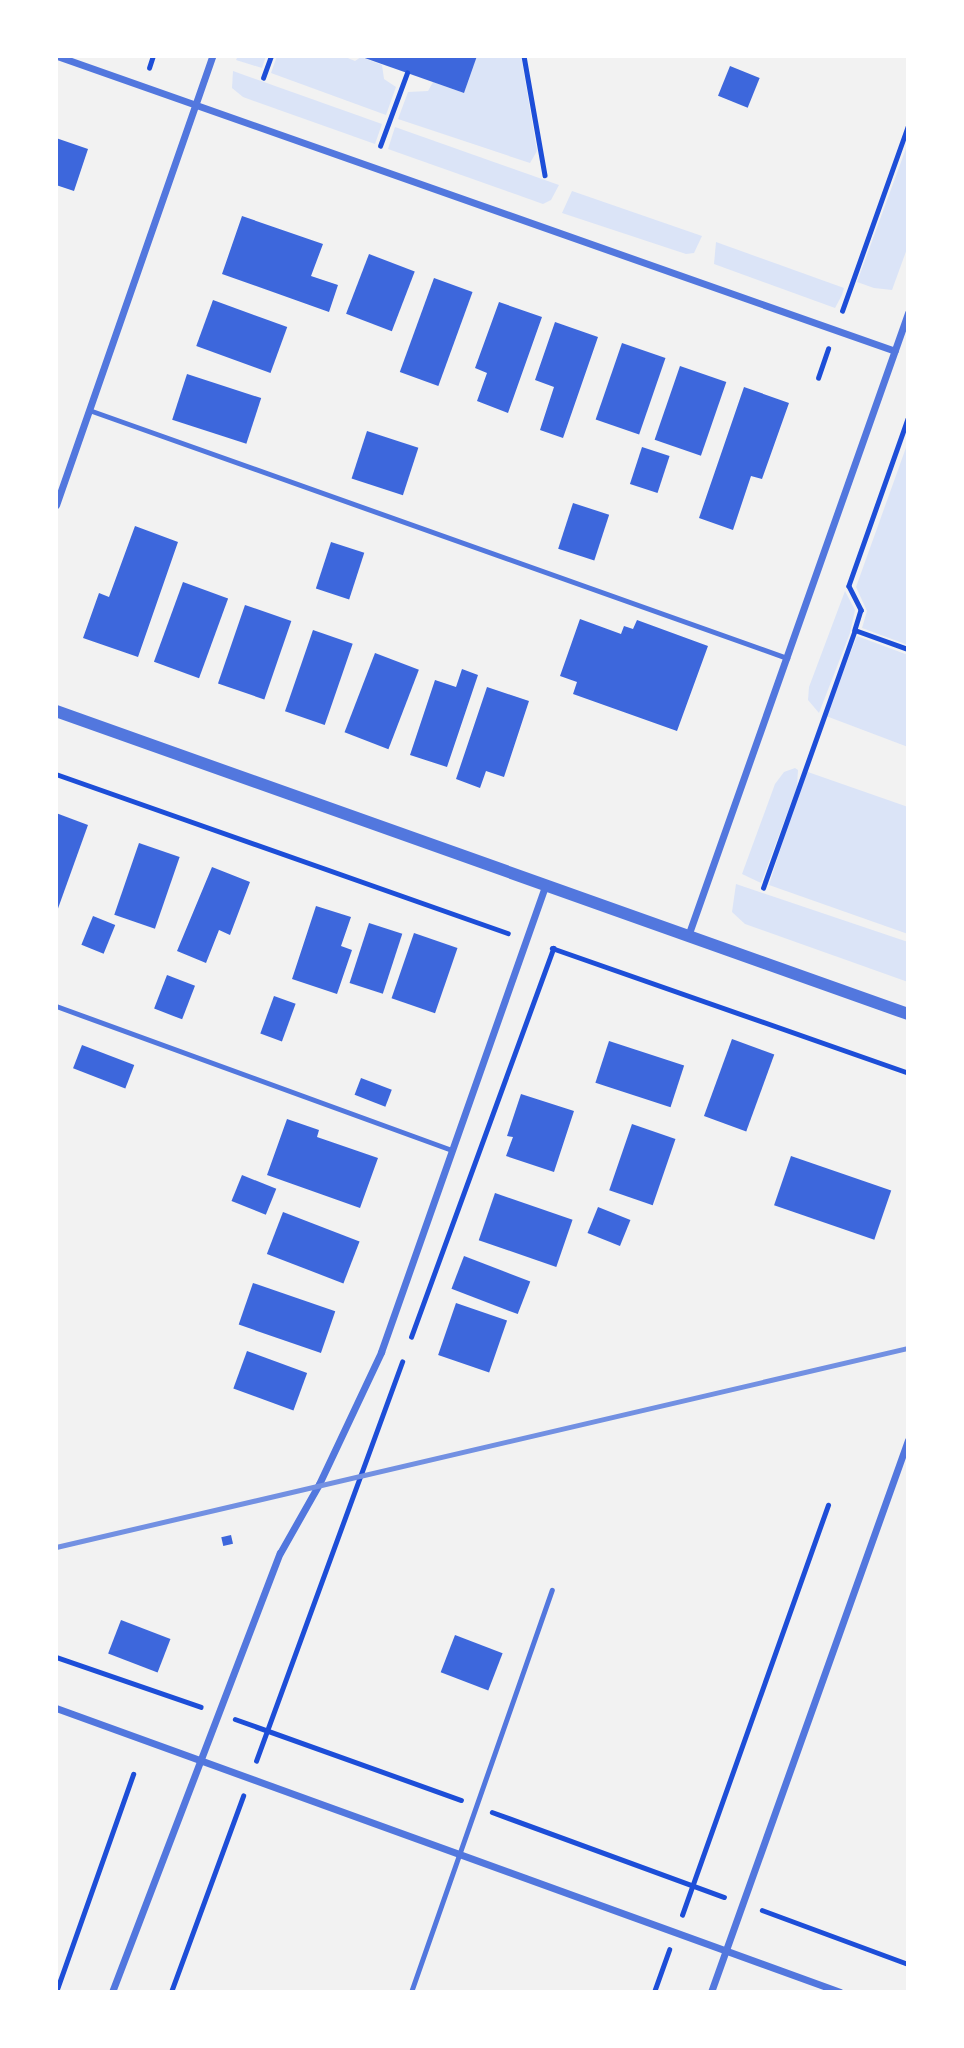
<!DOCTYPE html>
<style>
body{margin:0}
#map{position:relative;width:964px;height:2048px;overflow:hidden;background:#f2f2f2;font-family:"Sofia Sans Condensed",sans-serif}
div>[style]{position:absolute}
.green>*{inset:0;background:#dbe4f7}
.building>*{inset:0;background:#3d67dc;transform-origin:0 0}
.path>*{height:4.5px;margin:-2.25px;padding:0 2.25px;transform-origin:2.25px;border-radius:2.25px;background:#1d4ed8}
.service>*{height:5px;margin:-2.5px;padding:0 2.5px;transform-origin:2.5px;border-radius:2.5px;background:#5277de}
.minor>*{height:7px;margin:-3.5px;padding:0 3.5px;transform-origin:3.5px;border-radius:3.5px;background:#5277de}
.tertiary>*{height:12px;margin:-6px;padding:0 6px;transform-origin:6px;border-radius:6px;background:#5277de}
.rail>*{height:5px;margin:-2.5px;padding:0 2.5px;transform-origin:2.5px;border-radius:2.5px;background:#7290e2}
span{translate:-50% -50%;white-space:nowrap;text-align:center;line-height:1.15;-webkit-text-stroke:6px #fff;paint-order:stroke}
.frame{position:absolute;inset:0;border:58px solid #fff;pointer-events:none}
</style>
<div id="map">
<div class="green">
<div style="clip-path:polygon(238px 56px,266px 56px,262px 68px,236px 60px)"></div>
<div style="clip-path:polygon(277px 56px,343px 56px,355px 61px,361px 57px,382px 65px,384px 79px,396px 87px,386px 115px,271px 73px)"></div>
<div style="clip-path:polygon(477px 56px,521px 56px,537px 151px,530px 163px,398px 119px,408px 92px,428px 91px,433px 82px,464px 93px)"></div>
<div style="clip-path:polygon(233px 71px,382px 124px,375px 144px,243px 97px,232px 88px)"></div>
<div style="clip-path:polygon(395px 127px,559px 185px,551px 200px,543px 204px,388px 149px)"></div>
<div style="clip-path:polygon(908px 143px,908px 246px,892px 290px,874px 288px,857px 282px)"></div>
<div style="clip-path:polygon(572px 191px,702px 236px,694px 253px,686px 254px,562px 213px)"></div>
<div style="clip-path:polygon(716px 242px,844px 288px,842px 295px,835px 308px,714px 264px)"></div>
<div style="clip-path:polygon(908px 442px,908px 645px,862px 628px,867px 611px,856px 587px)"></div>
<div style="clip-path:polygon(845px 591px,855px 610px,850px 633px,819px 713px,808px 700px,809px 687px)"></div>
<div style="clip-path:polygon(857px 636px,908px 655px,908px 747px,826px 716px)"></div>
<div style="clip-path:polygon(795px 768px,798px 770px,797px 787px,761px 883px,742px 874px,775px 784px,784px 772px)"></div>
<div style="clip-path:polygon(805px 771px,908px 807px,908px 934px,769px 885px)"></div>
<div style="clip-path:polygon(736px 884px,908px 942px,908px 982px,745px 924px,732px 912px)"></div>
</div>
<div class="building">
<div style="clip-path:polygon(359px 56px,477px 56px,464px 93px)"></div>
<div style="left:730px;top:66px;width:32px;height:32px;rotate:22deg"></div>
<div style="clip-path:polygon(56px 138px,88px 149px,74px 191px,56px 185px)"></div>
<div style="clip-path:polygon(242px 216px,323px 244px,311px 276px,338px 285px,329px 312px,222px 274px)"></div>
<div style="left:369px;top:254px;width:49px;height:64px;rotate:21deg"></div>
<div style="left:434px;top:278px;width:41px;height:100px;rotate:20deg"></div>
<div style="left:213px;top:300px;width:79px;height:49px;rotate:20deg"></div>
<div style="clip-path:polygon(499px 302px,542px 317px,508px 413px,477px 401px,487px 373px,475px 368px)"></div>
<div style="clip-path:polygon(555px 322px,598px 337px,563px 438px,540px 430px,554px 387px,535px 380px)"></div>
<div style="left:622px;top:343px;width:46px;height:81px;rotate:19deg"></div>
<div style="left:680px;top:366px;width:49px;height:78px;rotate:19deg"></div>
<div style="left:187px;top:374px;width:78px;height:48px;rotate:18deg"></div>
<div style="clip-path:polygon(744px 387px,789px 403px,762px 479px,751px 476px,733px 530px,699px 518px)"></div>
<div style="left:367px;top:431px;width:54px;height:50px;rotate:18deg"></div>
<div style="left:642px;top:447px;width:29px;height:39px;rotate:18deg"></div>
<div style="left:573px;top:503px;width:38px;height:48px;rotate:18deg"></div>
<div style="clip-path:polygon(135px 526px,178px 542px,138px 657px,83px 638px,99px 593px,109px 597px)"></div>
<div style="left:331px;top:542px;width:35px;height:49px;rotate:18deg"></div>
<div style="left:183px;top:582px;width:48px;height:85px;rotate:20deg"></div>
<div style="left:245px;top:605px;width:49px;height:83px;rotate:19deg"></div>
<div style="clip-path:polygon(580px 619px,621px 634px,624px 626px,633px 629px,637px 620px,708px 646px,677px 731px,573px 694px,577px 682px,560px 676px)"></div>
<div style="left:313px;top:630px;width:42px;height:86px;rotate:19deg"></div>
<div style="left:375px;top:653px;width:47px;height:85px;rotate:21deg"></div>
<div style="clip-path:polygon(462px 669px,478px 675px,447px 767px,410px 755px,435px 680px,456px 687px)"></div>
<div style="clip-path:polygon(487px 687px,529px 701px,504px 777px,486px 771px,480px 788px,456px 779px)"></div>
<div style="clip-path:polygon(56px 813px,88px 825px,56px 914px)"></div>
<div style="left:139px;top:843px;width:43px;height:76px;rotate:19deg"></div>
<div style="clip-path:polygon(212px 867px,250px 882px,230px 935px,219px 930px,206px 963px,177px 951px)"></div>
<div style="clip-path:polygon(316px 906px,351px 917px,341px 946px,352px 950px,337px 994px,292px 979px)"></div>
<div style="left:93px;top:916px;width:24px;height:31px;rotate:22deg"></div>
<div style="left:369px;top:923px;width:35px;height:63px;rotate:18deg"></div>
<div style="left:414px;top:933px;width:46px;height:69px;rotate:19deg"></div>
<div style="left:167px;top:975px;width:30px;height:36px;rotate:21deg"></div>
<div style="left:274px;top:996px;width:23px;height:40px;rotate:20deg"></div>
<div style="left:732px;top:1039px;width:45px;height:82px;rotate:20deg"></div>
<div style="left:609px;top:1041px;width:79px;height:44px;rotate:18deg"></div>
<div style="left:82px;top:1045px;width:56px;height:25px;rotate:21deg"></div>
<div style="left:361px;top:1078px;width:33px;height:18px;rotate:21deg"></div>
<div style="clip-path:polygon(521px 1094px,574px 1111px,554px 1172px,506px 1156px,513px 1137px,507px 1136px)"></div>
<div style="clip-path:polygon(287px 1119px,319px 1130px,317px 1137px,378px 1158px,360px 1208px,267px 1175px)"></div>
<div style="left:632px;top:1124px;width:46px;height:70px;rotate:19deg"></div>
<div style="left:791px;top:1156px;width:106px;height:52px;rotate:19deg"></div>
<div style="left:242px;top:1175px;width:37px;height:28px;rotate:22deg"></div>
<div style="left:495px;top:1193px;width:82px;height:50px;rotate:19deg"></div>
<div style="left:598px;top:1207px;width:35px;height:28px;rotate:22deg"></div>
<div style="left:283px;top:1212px;width:82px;height:45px;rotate:21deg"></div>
<div style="left:464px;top:1256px;width:71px;height:35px;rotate:21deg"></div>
<div style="left:253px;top:1283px;width:87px;height:44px;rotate:19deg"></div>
<div style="left:456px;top:1303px;width:54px;height:55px;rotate:19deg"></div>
<div style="left:247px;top:1351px;width:64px;height:40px;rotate:20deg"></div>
<div style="left:231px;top:1535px;width:9px;height:10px;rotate:77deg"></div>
<div style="left:121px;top:1620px;width:53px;height:36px;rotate:21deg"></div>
<div style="left:455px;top:1635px;width:51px;height:40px;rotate:21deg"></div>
</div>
<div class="path">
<div style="left:524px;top:56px;width:121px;rotate:80deg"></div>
<div style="left:149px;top:68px;width:13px;rotate:-72deg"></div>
<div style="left:263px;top:78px;width:23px;rotate:-70deg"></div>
<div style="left:380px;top:146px;width:78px;rotate:-69.7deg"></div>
<div style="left:842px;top:311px;width:196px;rotate:-70.4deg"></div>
<div style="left:818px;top:378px;width:31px;rotate:-71deg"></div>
<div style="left:908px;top:419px;width:177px;rotate:109.5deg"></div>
<div style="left:849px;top:586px;width:27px;rotate:63deg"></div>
<div style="left:861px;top:610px;width:21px;rotate:107deg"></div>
<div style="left:855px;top:630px;width:56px;rotate:19.7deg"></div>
<div style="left:56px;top:774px;width:479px;rotate:19.4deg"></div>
<div style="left:763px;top:888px;width:274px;rotate:-70.4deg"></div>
<div style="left:552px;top:948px;width:377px;rotate:19.3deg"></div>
<div style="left:411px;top:1337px;width:414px;rotate:-69.9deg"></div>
<div style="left:56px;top:1657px;width:153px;rotate:19deg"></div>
<div style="left:235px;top:1719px;width:240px;rotate:19.7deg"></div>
<div style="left:256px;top:1761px;width:425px;rotate:-69.9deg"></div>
<div style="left:492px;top:1812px;width:247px;rotate:20.1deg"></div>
<div style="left:762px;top:1910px;width:156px;rotate:20.3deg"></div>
<div style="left:682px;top:1915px;width:435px;rotate:-70.4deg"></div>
<div style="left:56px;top:1992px;width:231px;rotate:-70.5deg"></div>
<div style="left:171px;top:1992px;width:209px;rotate:-69.8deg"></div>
<div style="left:654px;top:1992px;width:45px;rotate:-70.3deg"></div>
</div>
<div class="service">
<div style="left:89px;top:410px;width:741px;rotate:19.56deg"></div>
<div style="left:56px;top:1006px;width:421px;rotate:20deg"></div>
<div style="left:411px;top:1992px;width:426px;rotate:-70.7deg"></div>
</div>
<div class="minor">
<div style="left:57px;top:56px;width:888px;rotate:19.39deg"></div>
<div style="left:56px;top:505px;width:475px;rotate:-70.8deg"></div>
<div style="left:688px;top:936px;width:661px;rotate:-70.55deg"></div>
<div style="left:56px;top:1708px;width:834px;rotate:19.91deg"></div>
<div style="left:112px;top:1992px;width:470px;rotate:-69.1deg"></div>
<div style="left:280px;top:1553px;width:79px;rotate:-60.5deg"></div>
<div style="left:319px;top:1484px;width:146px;rotate:-64.8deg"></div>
<div style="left:381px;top:1352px;width:494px;rotate:-70.6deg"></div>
<div style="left:711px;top:1992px;width:586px;rotate:-70.36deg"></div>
</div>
<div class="tertiary">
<div style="left:56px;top:711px;width:904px;rotate:19.58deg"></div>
</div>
<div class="rail">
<div style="left:56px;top:1547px;width:875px;rotate:-13.15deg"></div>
</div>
<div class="frame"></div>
</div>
